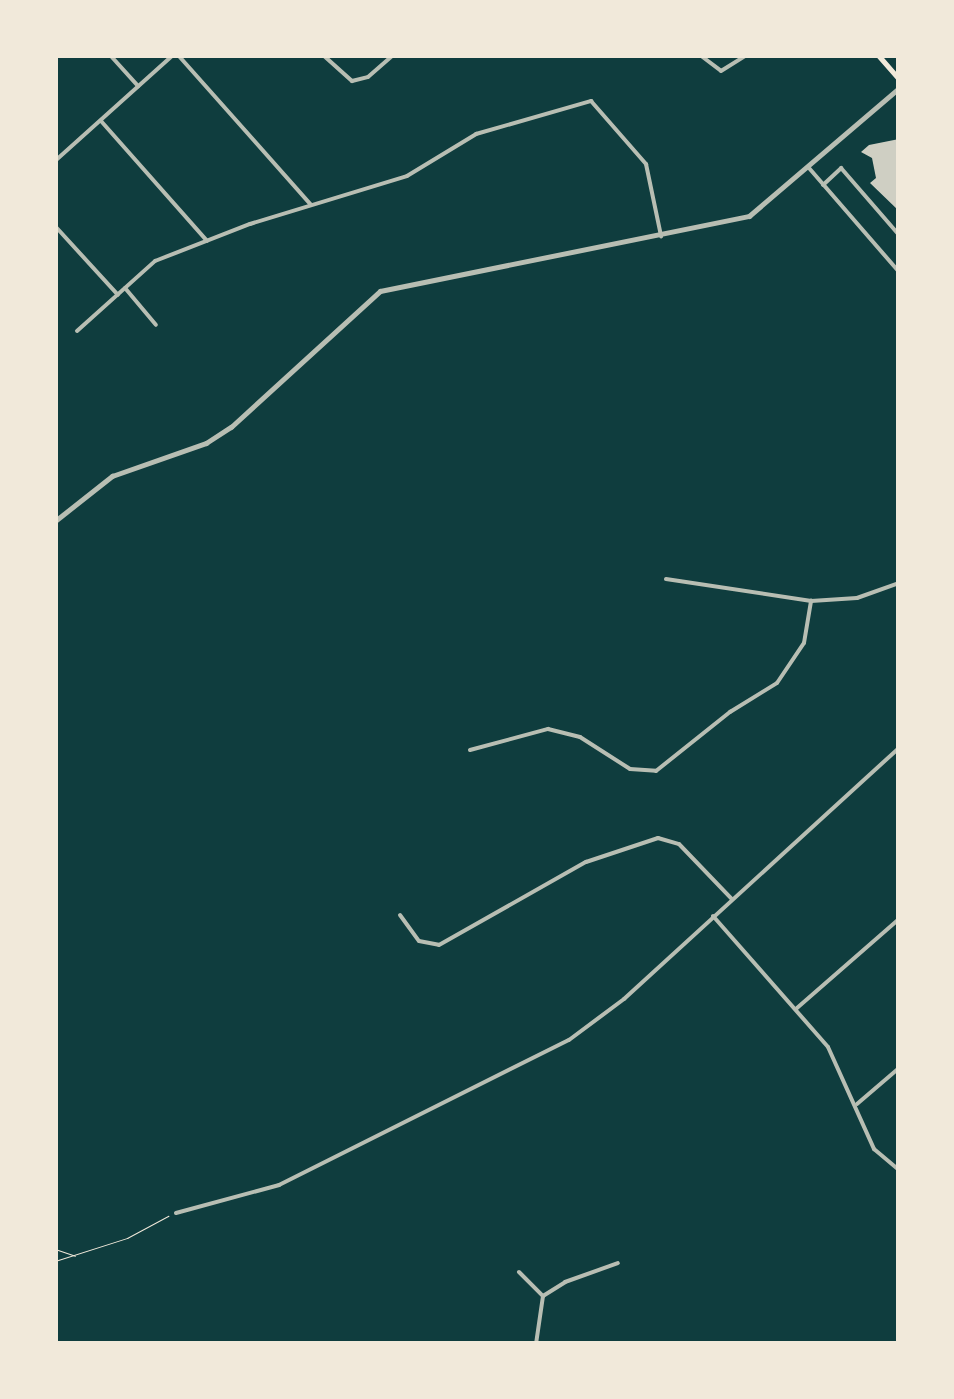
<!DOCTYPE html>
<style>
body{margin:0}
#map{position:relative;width:954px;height:1399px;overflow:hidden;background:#0f3d3e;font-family:Raleway,sans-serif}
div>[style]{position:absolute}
.building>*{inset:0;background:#cfcfc3}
.path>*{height:1px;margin:-0.5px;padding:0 0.5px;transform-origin:0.5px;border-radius:0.5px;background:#f1e9da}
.minor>*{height:4px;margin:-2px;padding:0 2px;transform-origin:2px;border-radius:2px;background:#b8beb3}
.tertiary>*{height:5px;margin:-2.5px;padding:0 2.5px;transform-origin:2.5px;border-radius:2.5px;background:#b8beb3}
.secondary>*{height:5px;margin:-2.5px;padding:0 2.5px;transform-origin:2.5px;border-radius:2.5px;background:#f1e9da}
span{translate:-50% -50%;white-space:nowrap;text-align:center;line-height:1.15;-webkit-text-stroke:8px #f1e9da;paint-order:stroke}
.frame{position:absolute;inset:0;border:58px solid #f1e9da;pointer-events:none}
</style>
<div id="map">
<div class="building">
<div style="clip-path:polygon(899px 139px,899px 211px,870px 183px,876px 178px,872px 158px,861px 152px,869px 145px)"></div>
</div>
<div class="path">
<div style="left:55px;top:1249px;width:21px;rotate:19deg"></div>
<div style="left:55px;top:1261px;width:76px;rotate:-17.7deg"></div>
<div style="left:127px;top:1238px;width:47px;rotate:-28.2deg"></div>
</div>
<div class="minor">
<div style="left:110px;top:55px;width:42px;rotate:47.9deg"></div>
<div style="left:178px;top:55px;width:200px;rotate:48.4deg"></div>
<div style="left:323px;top:55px;width:39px;rotate:42deg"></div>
<div style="left:352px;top:81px;width:16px;rotate:-14deg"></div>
<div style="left:368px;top:77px;width:33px;rotate:-41deg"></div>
<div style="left:700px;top:55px;width:26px;rotate:37deg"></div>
<div style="left:721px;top:71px;width:31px;rotate:-32deg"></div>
<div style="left:101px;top:121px;width:160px;rotate:48.5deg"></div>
<div style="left:55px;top:161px;width:159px;rotate:-41.9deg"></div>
<div style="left:809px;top:168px;width:138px;rotate:49.1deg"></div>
<div style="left:823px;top:185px;width:25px;rotate:-43deg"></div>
<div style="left:841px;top:168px;width:89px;rotate:49.1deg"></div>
<div style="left:55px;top:226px;width:93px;rotate:47.6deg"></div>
<div style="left:125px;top:288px;width:48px;rotate:50deg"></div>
<div style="left:77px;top:331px;width:105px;rotate:-41.9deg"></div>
<div style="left:155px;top:261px;width:102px;rotate:-21.3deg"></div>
<div style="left:250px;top:224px;width:164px;rotate:-17deg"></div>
<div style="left:407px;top:176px;width:81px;rotate:-31.3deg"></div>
<div style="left:476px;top:134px;width:120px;rotate:-16deg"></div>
<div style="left:591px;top:101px;width:84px;rotate:48.9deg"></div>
<div style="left:646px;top:164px;width:74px;rotate:78.2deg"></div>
<div style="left:666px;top:579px;width:147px;rotate:8.6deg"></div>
<div style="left:811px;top:601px;width:46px;rotate:-3.7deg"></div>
<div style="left:857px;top:598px;width:45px;rotate:-19.7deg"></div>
<div style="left:470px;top:750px;width:81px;rotate:-15.1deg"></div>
<div style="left:548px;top:729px;width:33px;rotate:14deg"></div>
<div style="left:580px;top:737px;width:59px;rotate:32.6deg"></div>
<div style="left:630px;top:769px;width:26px;rotate:4deg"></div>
<div style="left:656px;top:771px;width:95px;rotate:-38.6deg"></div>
<div style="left:730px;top:712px;width:55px;rotate:-31.7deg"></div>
<div style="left:777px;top:683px;width:48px;rotate:-56deg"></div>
<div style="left:804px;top:643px;width:43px;rotate:-80.5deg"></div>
<div style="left:400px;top:915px;width:32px;rotate:54deg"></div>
<div style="left:419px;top:941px;width:20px;rotate:11deg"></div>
<div style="left:439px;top:945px;width:169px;rotate:-29.5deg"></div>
<div style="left:586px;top:862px;width:76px;rotate:-18.4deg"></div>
<div style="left:658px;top:838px;width:22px;rotate:16deg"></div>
<div style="left:679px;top:844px;width:76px;rotate:46.1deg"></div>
<div style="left:713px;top:916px;width:174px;rotate:48.7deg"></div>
<div style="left:828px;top:1047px;width:112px;rotate:65.7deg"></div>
<div style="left:874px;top:1149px;width:33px;rotate:40deg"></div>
<div style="left:797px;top:1008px;width:135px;rotate:-41.1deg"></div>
<div style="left:857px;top:1104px;width:55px;rotate:-40.6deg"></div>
<div style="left:176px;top:1213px;width:107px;rotate:-15.2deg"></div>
<div style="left:279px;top:1185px;width:324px;rotate:-26.6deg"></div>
<div style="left:569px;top:1040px;width:69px;rotate:-36.7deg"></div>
<div style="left:624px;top:999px;width:372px;rotate:-42.4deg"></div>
<div style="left:519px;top:1272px;width:34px;rotate:45deg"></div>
<div style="left:543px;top:1296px;width:49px;rotate:98.3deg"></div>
<div style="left:543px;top:1296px;width:26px;rotate:-32deg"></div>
<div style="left:565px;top:1282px;width:56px;rotate:-19.7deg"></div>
</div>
<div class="tertiary">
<div style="left:55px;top:521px;width:73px;rotate:-38.3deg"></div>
<div style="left:112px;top:476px;width:100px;rotate:-19.3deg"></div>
<div style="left:206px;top:443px;width:30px;rotate:-33deg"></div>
<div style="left:231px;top:427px;width:202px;rotate:-42.4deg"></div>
<div style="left:380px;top:291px;width:377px;rotate:-11.5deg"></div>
<div style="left:749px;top:216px;width:197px;rotate:-40.5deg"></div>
</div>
<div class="secondary">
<div style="left:878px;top:55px;width:32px;rotate:49deg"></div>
</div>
<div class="frame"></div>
</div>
